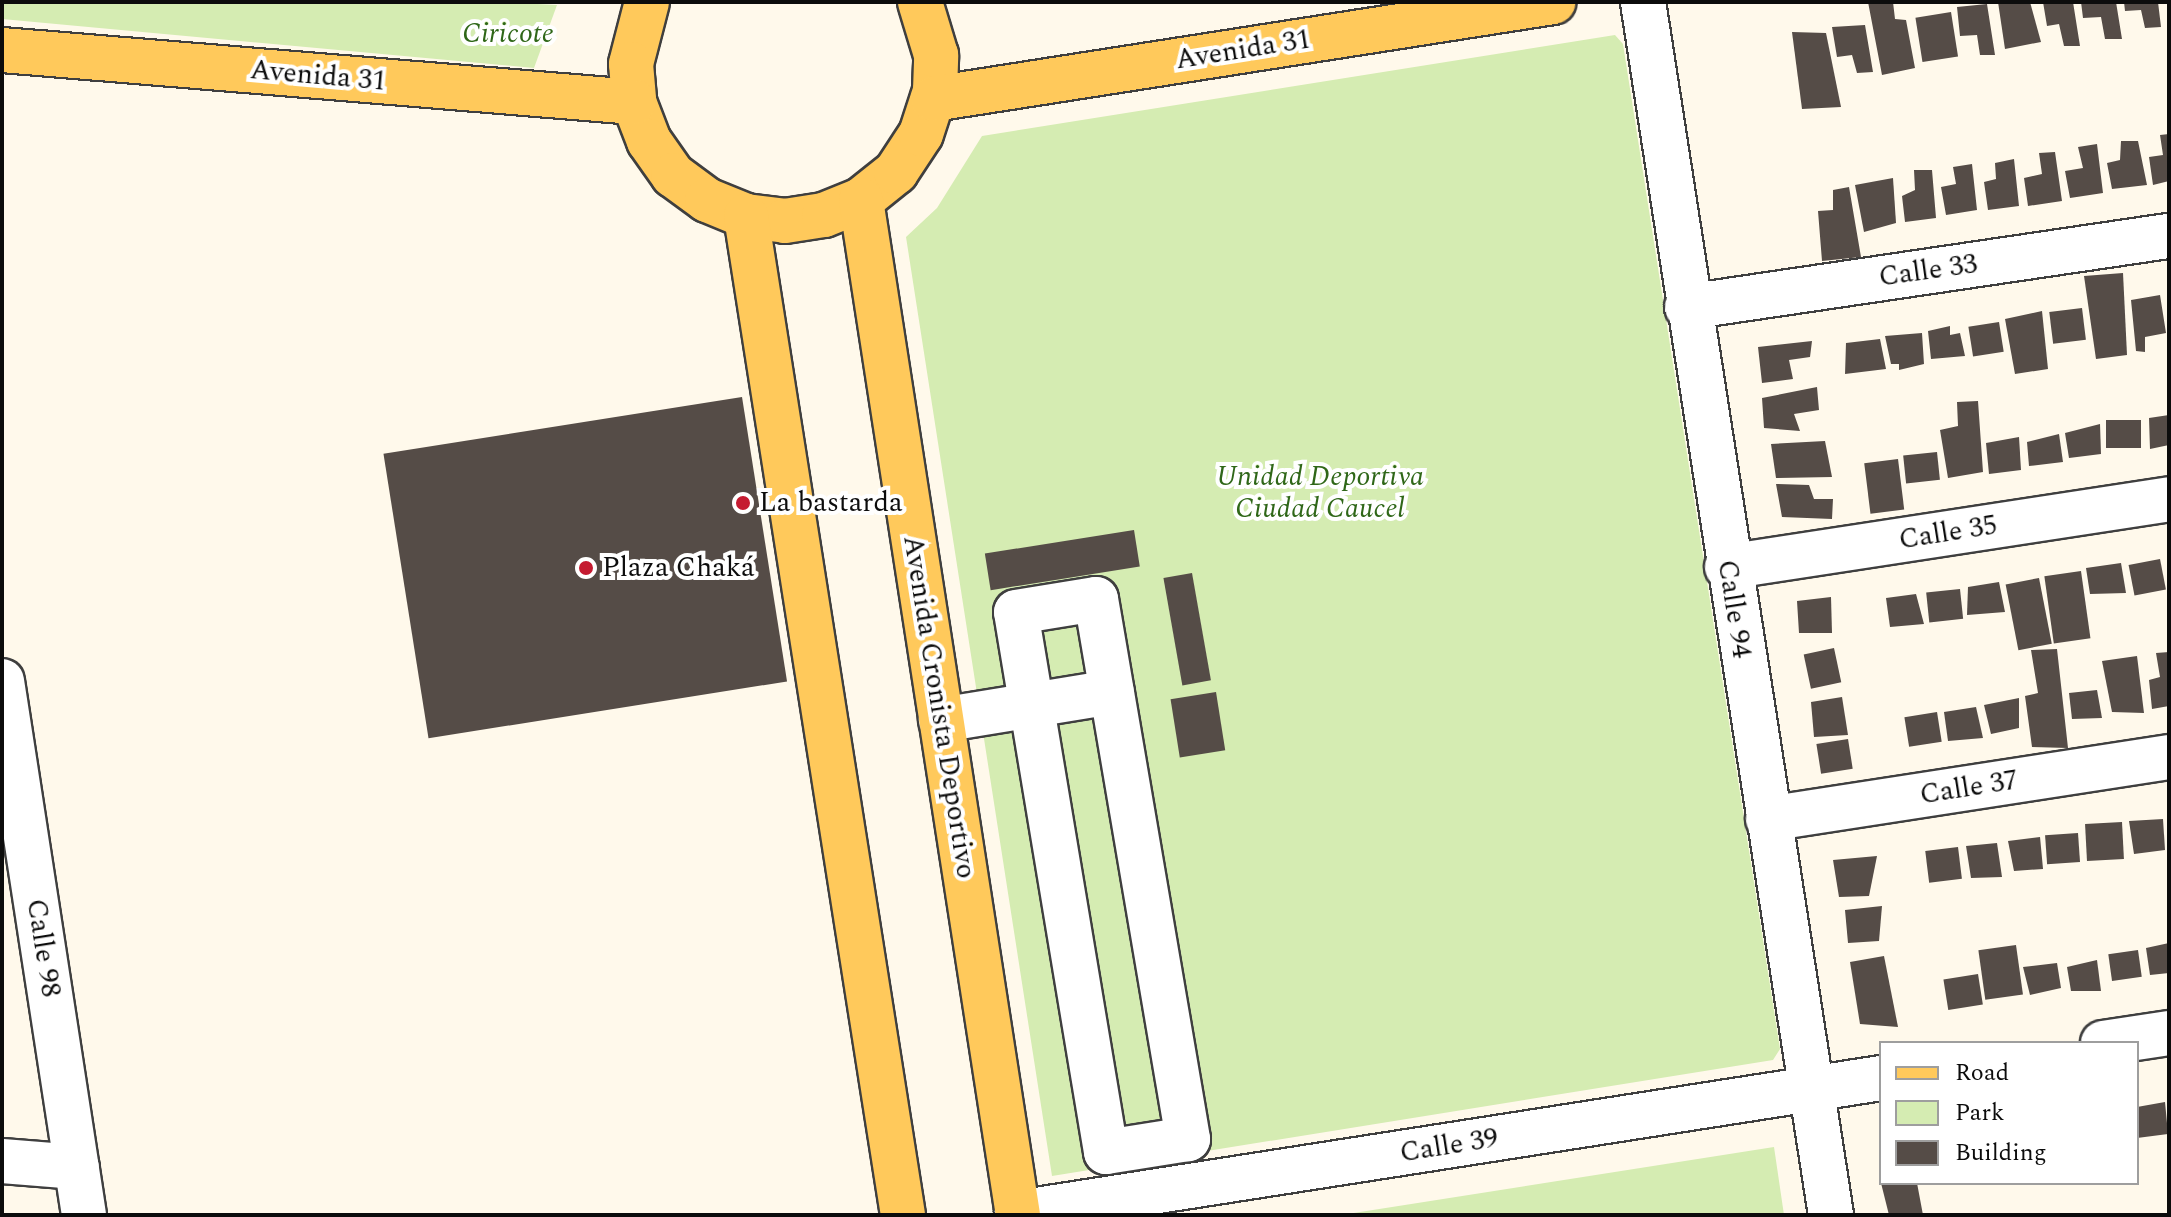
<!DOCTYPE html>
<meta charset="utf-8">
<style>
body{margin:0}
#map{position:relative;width:2171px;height:1217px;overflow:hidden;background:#fff9eb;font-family:Spectral,serif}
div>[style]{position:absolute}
.green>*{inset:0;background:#d5ecb2}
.building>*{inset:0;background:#554c47;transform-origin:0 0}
.roads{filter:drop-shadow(2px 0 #3f3f3f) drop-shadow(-2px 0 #3f3f3f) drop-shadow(0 2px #3f3f3f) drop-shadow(0 -2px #3f3f3f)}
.minor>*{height:44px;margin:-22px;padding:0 22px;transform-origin:22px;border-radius:22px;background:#fff}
.major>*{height:44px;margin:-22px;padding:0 22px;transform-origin:22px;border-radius:22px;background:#ffc95b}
.dots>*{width:22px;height:22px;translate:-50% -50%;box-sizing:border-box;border:4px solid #fff;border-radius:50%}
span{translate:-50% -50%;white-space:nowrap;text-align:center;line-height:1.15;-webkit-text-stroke:8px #fff;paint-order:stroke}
.park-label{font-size:28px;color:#2f6718;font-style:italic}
.street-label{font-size:28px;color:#0c0c0c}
.poi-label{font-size:28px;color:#0c0c0c}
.left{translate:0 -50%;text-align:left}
.frame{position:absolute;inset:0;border:4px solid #0c0c0c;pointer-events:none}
.legend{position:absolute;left:1879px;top:1041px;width:260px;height:144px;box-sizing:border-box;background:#fff;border:2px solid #9e9e9e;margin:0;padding:10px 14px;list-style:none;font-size:24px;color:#0c0c0c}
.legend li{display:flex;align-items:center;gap:16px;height:40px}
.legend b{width:40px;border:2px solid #9e9e9e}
</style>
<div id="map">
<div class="green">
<div style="clip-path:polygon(2px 2px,499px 2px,557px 5px,534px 68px,2px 19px)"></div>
<div style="clip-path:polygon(1615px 35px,1623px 44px,1780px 1049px,1773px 1060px,1052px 1176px,906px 237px,937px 208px,982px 136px)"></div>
<div style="clip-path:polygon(1774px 1147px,1784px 1215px,1341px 1215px)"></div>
</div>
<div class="building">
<div style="clip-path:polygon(1868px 2px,1893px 2px,1895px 19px,1906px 20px,1915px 68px,1882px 75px)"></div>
<div style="clip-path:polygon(1998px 2px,2030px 2px,2041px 42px,2005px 49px)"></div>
<div style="clip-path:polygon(2043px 2px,2073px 2px,2080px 46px,2064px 46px,2059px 24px,2047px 26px)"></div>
<div style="clip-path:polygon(2081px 2px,2116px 2px,2122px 39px,2105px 39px,2101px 17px,2083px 18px)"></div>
<div style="clip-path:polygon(2124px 2px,2158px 2px,2161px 27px,2145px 28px,2141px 10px,2125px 11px)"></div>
<div style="clip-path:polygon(1987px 4px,1995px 55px,1980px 55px,1977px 35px,1960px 36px,1957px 7px)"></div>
<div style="left:1951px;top:12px;width:45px;height:36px;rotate:81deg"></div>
<div style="clip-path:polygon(1865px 25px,1873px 72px,1857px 73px,1852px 55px,1837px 57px,1832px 27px)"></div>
<div style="clip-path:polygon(1792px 32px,1826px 33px,1841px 107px,1802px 109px)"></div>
<div style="clip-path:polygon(2169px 134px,2169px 181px,2153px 185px,2149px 157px,2163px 155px,2160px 135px)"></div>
<div style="clip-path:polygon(2121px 141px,2138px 141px,2147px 185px,2112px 189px,2107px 163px,2120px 160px)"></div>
<div style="clip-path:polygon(2097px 144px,2103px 193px,2070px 198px,2065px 171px,2083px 168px,2078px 147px)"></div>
<div style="clip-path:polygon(2055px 152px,2062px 201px,2028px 206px,2024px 178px,2042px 174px,2039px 153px)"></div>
<div style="clip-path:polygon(2014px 159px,2019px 206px,1988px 210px,1984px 182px,1996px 179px,1995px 163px)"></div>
<div style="clip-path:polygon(1972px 164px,1977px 210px,1946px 215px,1941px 187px,1956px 184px,1953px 167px)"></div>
<div style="clip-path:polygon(1914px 170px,1932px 170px,1936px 218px,1905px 222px,1902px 196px,1915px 190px)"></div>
<div style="clip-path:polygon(1893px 178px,1896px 223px,1864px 232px,1855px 185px)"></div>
<div style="clip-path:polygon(1849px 187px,1861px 257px,1822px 261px,1818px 211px,1833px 210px,1833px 190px)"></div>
<div style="clip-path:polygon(2123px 273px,2127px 355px,2096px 359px,2084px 276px)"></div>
<div style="clip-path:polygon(2160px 295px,2166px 333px,2145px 337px,2145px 352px,2136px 351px,2131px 300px)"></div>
<div style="left:2082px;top:308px;width:32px;height:33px;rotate:83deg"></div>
<div style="clip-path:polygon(2042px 311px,2048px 369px,2015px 374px,2005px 319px)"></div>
<div style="left:1999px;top:322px;width:30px;height:31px;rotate:81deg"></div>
<div style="clip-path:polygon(1950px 326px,1950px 335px,1960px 333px,1965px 356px,1931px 359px,1928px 331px)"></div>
<div style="clip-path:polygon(1922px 333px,1924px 364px,1899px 370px,1899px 364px,1891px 364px,1885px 336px)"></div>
<div style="clip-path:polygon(1880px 339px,1886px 369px,1845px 374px,1846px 343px)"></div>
<div style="clip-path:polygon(1812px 341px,1810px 357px,1789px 360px,1793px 379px,1762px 383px,1758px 347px)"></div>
<div style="clip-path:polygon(1817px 387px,1819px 410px,1794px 414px,1800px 431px,1764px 428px,1762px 398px)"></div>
<div style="left:742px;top:397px;width:288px;height:363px;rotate:81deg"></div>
<div style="clip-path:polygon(1978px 401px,1983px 472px,1948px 478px,1940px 430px,1958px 426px,1957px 402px)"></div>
<div style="clip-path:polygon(2169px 415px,2169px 445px,2150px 449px,2149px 418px)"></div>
<div style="left:2141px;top:420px;width:28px;height:35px;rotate:90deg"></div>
<div style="clip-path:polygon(2100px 424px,2101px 454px,2069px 458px,2065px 433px)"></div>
<div style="clip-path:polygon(2059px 434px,2063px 462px,2029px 466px,2027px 442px)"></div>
<div style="clip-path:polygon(2019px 437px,2021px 470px,1989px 474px,1986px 443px)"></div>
<div style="clip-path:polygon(1825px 441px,1832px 477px,1776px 478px,1771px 444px)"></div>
<div style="left:1937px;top:452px;width:28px;height:34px;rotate:84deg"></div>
<div style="left:1898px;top:459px;width:51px;height:34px;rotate:83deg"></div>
<div style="clip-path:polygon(1776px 484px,1809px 485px,1814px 499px,1833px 499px,1832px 519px,1782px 517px)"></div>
<div style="left:1134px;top:530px;width:37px;height:151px;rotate:81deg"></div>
<div style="left:2160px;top:559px;width:31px;height:32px;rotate:79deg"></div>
<div style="clip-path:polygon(2121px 563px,2126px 593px,2090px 594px,2086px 568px)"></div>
<div style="left:2081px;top:571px;width:68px;height:37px;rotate:82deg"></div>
<div style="left:1192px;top:573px;width:109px;height:29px;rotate:80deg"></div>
<div style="left:2039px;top:578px;width:67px;height:34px;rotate:79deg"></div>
<div style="clip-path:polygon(1999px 582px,2005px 612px,1967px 615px,1968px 587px)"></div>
<div style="left:1960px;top:589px;width:30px;height:34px;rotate:84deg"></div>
<div style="clip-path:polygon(1916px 594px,1924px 624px,1890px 627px,1886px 598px)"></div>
<div style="clip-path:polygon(1831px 597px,1832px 633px,1799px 633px,1797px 601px)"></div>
<div style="left:1834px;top:648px;width:35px;height:31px;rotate:78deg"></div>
<div style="clip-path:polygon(2057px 649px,2068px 748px,2032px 747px,2025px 696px,2038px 693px,2031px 650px)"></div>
<div style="clip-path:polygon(2169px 652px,2169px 706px,2152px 709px,2149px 680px,2160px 677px,2156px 653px)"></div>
<div style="clip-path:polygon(2137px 656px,2144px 713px,2112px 712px,2102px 661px)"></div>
<div style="clip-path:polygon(2097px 690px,2102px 718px,2072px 719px,2069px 693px)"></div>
<div style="left:1216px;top:692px;width:59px;height:46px;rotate:81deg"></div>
<div style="clip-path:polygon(1842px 697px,1848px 735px,1814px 737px,1811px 702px)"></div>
<div style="clip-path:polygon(2019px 698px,2019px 728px,1991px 734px,1984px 705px)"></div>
<div style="clip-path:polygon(1976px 707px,1983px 738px,1948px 741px,1944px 712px)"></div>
<div style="left:1937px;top:712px;width:30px;height:33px;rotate:81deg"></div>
<div style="left:1848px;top:739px;width:30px;height:32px;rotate:81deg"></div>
<div style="clip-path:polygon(2163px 819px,2165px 850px,2134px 854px,2129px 821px)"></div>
<div style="left:2122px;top:822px;width:37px;height:37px;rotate:87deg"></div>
<div style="left:2078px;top:833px;width:29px;height:33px;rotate:86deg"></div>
<div style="clip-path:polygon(2040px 837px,2043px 869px,2014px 871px,2008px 841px)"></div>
<div style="clip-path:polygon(1997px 843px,2002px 877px,1971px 878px,1966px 846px)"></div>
<div style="left:1958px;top:847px;width:32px;height:33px;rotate:83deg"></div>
<div style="clip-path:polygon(1877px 856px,1869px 896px,1839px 897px,1833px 860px)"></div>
<div style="clip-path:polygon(1882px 906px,1879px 941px,1848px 943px,1845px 910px)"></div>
<div style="clip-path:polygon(2169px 943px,2169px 973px,2150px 975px,2146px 948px)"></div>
<div style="left:2016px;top:945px;width:50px;height:38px;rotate:82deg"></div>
<div style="left:2138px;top:950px;width:27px;height:30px;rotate:82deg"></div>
<div style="clip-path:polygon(1884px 956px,1898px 1027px,1860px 1024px,1850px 962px)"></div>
<div style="clip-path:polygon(2097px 960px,2101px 991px,2071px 991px,2067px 967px)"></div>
<div style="clip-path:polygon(2057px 963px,2061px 988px,2030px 995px,2023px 967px)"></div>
<div style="left:1978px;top:974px;width:31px;height:35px;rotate:81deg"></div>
<div style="clip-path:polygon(2165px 1102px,2168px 1134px,2137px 1138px,2137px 1107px)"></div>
<div style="clip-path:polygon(1881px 1183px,1917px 1183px,1923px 1215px,1889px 1215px)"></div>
</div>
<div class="roads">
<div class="minor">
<div style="left:1643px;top:2px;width:1227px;rotate:81.19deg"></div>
<div style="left:1687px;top:307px;width:487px;rotate:-8.4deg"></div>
<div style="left:1727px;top:567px;width:447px;rotate:-8.7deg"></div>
<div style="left:1096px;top:599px;width:548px;rotate:80.33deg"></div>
<div style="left:1188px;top:1139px;width:83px;rotate:171deg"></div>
<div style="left:1106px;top:1152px;width:547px;rotate:-99.46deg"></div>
<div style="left:1016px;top:612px;width:81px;rotate:-9.2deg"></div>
<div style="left:2px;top:681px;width:540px;rotate:81.27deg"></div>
<div style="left:941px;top:720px;width:173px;rotate:-9.3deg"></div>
<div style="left:1768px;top:819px;width:406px;rotate:-8.8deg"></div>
<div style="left:2103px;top:1043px;width:67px;rotate:-8.6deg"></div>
<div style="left:2px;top:1161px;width:75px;rotate:4.6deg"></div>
<div style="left:1017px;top:1213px;width:874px;rotate:-8.88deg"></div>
</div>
<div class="major">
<div style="left:647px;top:2px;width:64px;rotate:104.5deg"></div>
<div style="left:631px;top:64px;width:38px;rotate:85deg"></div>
<div style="left:634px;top:102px;width:42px;rotate:69deg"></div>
<div style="left:649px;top:141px;width:42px;rotate:54.8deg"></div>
<div style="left:673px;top:175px;width:42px;rotate:36.3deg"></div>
<div style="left:707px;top:200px;width:42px;rotate:22.3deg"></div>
<div style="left:746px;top:216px;width:39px;rotate:7deg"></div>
<div style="left:785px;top:221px;width:39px;rotate:-9deg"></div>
<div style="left:824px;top:215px;width:40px;rotate:-22deg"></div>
<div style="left:861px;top:200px;width:45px;rotate:-38.7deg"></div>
<div style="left:896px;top:172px;width:45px;rotate:-56.7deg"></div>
<div style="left:921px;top:134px;width:45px;rotate:-72deg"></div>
<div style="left:935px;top:91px;width:36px;rotate:-88deg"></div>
<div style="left:936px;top:55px;width:55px;rotate:-106.8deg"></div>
<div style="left:2px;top:50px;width:634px;rotate:4.7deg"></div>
<div style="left:933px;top:99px;width:628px;rotate:-8.89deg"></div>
<div style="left:861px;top:200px;width:1027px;rotate:81.21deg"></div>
<div style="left:746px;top:216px;width:1011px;rotate:81.07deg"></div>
</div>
</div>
<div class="dots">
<div style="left:743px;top:503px;background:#c51b31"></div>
<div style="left:586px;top:568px;background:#c51b31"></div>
</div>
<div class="park-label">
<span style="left:508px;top:34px">Ciricote</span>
<span style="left:1320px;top:493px">Unidad Deportiva<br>Ciudad Caucel</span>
</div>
<div class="street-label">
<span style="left:1243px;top:50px;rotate:-9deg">Avenida 31</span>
<span style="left:318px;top:76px;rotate:5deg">Avenida 31</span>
<span style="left:1928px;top:271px;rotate:-8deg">Calle 33</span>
<span style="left:1948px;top:533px;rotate:-9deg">Calle 35</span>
<span style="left:1734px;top:609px;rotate:81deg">Calle 94</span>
<span style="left:939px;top:707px;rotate:81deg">Avenida Cronista Deportivo</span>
<span style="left:1969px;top:788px;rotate:-9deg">Calle 37</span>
<span style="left:43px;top:948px;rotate:81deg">Calle 98</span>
<span style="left:1449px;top:1146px;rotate:-9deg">Calle 39</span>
</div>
<div class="poi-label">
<span class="left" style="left:759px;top:503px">La bastarda</span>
<span class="left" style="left:602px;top:568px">Plaza Chaká</span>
</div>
<div class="frame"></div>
<ul class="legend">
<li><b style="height:10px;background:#ffc95b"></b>Road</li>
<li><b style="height:22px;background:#d5ecb2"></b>Park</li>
<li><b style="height:22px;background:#554c47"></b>Building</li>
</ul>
</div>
